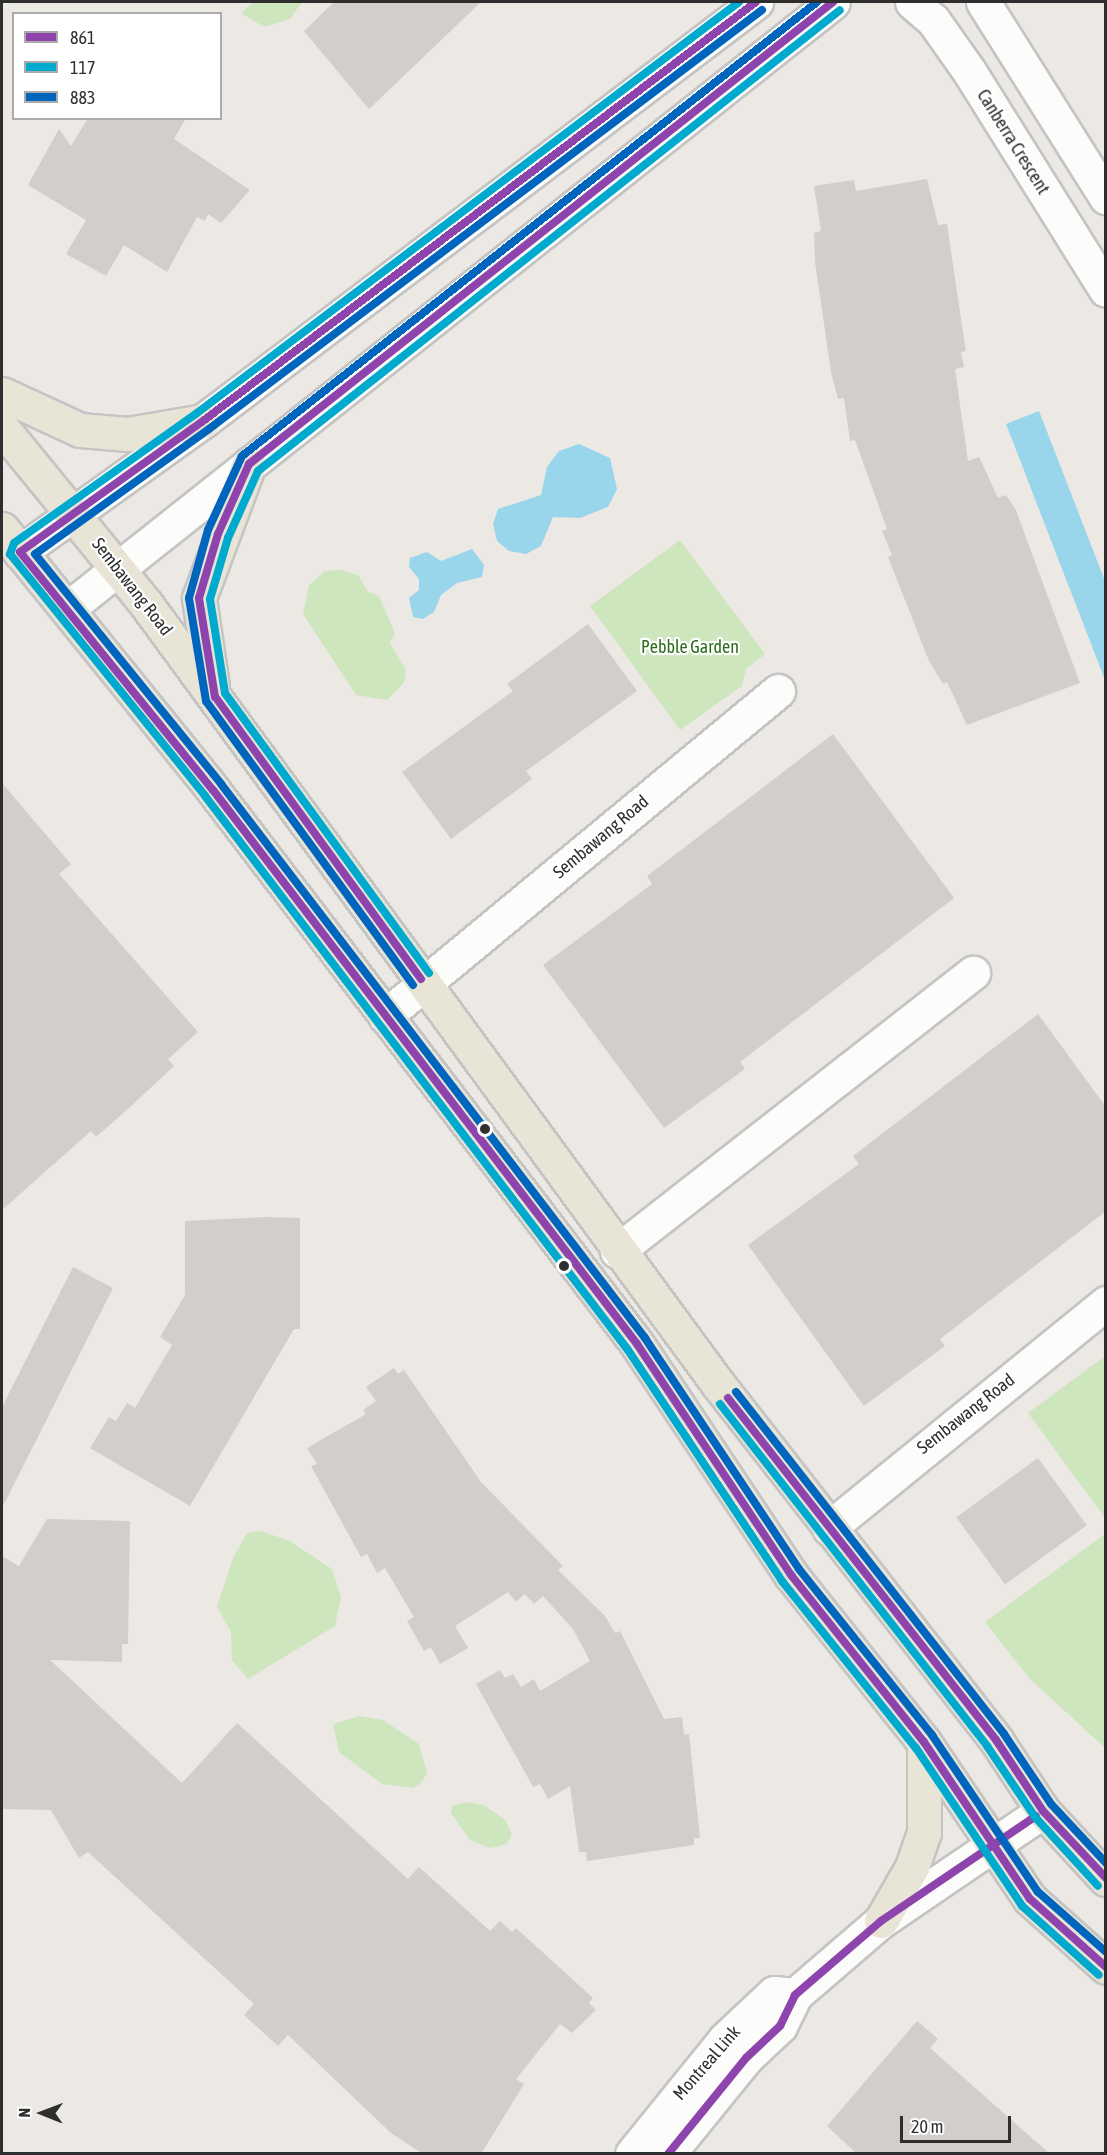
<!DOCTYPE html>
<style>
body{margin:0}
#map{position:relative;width:1107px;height:2155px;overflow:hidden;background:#ece8e4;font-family:"Asap Condensed",sans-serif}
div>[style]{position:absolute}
.green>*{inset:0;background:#cee6be}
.water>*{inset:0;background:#99d6ec}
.building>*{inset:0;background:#d1cecb;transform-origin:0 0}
.roads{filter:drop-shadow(2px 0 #c5c4c5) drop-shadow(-2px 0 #c5c4c5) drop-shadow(0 2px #c5c4c5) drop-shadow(0 -2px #c5c4c5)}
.minor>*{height:33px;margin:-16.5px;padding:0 16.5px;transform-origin:16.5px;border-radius:16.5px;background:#fcfcfb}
.major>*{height:33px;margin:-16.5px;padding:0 16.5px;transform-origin:16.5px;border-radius:16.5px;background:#e8e4d6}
.bus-1>*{height:8px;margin:-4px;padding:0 4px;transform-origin:4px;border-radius:4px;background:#8e44ad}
.bus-2>*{height:8px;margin:-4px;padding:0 4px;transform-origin:4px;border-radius:4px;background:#00a9ce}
.bus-3>*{height:8px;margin:-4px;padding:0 4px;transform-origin:4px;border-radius:4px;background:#0065bd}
.dots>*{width:16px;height:16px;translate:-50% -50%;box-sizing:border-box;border:3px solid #fff;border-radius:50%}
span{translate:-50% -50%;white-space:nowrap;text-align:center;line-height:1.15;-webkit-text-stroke:4.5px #fff;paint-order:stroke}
.street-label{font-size:18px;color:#2e2e2e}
.park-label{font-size:18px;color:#2c6e1b}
.frame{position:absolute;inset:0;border:3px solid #2e2e2e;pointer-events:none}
.legend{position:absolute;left:12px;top:12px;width:210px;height:108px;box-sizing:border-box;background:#fff;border:2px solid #ababab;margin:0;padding:8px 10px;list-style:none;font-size:18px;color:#2e2e2e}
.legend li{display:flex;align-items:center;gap:12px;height:30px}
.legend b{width:30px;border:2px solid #ababab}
.north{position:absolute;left:12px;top:2083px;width:60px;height:60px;-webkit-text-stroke:4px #fff;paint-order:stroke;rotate:271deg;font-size:16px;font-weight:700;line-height:24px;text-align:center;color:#2e2e2e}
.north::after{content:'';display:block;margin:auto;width:21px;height:27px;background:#2e2e2e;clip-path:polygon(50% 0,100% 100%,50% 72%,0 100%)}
.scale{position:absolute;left:900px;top:2116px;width:111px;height:27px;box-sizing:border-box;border:3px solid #2e2e2e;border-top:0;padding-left:8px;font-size:18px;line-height:21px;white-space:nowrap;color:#2e2e2e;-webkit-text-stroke:4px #fff;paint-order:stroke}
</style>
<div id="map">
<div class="green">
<div style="clip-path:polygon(254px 2px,302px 2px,290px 19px,264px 27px,241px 13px)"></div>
<div style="clip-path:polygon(680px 540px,765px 654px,746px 669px,742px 686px,680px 730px,590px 606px)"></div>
<div style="clip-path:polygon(342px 570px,358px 575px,368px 592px,379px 596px,395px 633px,390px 643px,406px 670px,404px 683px,387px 700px,356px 695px,303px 614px,309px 585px,325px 571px)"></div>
<div style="clip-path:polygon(1105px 1356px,1105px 1518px,1028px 1413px)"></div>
<div style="clip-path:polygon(260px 1531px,288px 1540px,332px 1569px,341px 1597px,335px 1626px,248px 1679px,232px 1660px,231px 1632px,217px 1607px,233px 1558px,247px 1533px)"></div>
<div style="clip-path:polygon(1105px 1534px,1105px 1748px,1029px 1678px,985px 1622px)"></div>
<div style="clip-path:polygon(359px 1716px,383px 1720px,419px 1744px,427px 1773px,421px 1783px,413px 1788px,382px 1784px,339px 1752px,333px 1724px)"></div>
<div style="clip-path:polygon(466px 1802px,484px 1805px,505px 1820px,512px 1834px,507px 1844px,490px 1848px,470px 1840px,451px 1813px,452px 1806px)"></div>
</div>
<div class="water">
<div style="clip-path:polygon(1039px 411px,1105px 581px,1105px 680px,1006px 424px)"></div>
<div style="clip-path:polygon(579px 444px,610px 458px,617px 489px,608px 507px,580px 518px,553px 517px,541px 546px,526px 554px,509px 551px,497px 541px,493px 524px,498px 509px,541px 495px,547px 467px,559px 451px)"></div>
<div style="clip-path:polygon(472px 549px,484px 565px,482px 577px,457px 583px,441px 595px,434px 612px,423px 619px,413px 617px,409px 598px,419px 590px,419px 579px,409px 567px,410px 558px,427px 552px,441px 561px)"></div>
</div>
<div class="building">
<div style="clip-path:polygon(334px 2px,481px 2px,369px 109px,304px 31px)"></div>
<div style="clip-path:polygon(88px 118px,186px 118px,174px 139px,250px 190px,221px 223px,208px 214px,205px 221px,197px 217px,167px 272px,124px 245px,106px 276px,66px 254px,86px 220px,28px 185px,59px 129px,71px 146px)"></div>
<div style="clip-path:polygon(927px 179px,938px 225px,947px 224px,961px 319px,966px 351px,961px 352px,964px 367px,955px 369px,968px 461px,979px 457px,998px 498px,1006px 495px,1015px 508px,1080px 683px,967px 725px,947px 682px,943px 684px,929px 661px,888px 557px,892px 555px,882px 531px,887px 529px,855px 440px,850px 441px,844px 398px,838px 399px,831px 372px,815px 262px,814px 233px,821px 231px,814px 186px,854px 180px,856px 191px)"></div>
<div style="clip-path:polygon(588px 624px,637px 691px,526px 771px,532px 779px,451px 839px,402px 772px,513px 691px,507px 684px)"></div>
<div style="clip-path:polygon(833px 734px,954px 898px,740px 1062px,745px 1069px,664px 1128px,543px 965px,652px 884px,647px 876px)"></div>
<div style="clip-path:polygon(2px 783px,71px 864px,59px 874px,198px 1032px,168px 1059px,174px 1066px,130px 1107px,96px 1137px,91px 1131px,2px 1210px)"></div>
<div style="clip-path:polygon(1038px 1014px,1106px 1107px,1106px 1211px,940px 1339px,945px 1346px,864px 1406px,748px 1245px,859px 1164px,853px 1156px)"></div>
<div style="clip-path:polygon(266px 1217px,300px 1218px,300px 1329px,294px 1329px,190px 1506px,90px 1448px,109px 1417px,116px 1421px,127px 1403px,135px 1408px,172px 1345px,160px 1337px,185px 1295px,185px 1221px)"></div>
<div style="clip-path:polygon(73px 1267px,113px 1288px,2px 1508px,2px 1407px)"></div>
<div style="clip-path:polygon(394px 1368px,398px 1374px,404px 1370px,481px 1482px,563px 1566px,558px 1570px,605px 1616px,615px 1633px,620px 1631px,664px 1719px,682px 1717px,684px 1735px,689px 1734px,700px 1838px,694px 1838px,694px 1845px,587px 1861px,586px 1852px,579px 1852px,570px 1786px,548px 1799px,540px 1784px,533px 1787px,476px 1684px,500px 1670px,505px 1678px,513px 1674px,521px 1687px,534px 1679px,540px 1691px,590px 1661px,573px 1629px,543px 1596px,534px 1604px,525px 1594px,516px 1602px,508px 1592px,455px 1626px,468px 1648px,440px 1664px,431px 1647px,424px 1651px,407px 1621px,414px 1617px,385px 1568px,377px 1573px,367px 1554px,361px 1557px,311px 1466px,317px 1464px,307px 1448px,366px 1414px,363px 1410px,376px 1401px,366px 1387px)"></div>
<div style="left:1038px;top:1458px;width:83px;height:101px;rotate:54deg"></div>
<div style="clip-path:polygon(47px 1519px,130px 1521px,128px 1644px,122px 1644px,122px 1662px,50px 1660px,182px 1783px,237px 1723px,408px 1879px,419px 1867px,490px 1931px,500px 1921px,512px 1932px,516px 1928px,593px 1998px,589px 2003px,596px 2010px,572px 2033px,560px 2024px,516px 2079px,524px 2084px,481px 2154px,423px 2154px,391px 2133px,288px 2035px,278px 2046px,244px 2015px,254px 2004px,88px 1852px,79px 1858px,51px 1810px,2px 1809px,2px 1556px,19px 1566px)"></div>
<div style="clip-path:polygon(917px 2021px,938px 2039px,930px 2048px,1050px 2154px,857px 2154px,827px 2126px)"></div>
</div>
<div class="roads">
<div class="minor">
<div style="left:912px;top:2px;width:28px;rotate:41deg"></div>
<div style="left:933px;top:20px;width:62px;rotate:54.8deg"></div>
<div style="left:969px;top:71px;width:258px;rotate:58deg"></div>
<div style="left:983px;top:2px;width:231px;rotate:57.8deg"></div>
<div style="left:20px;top:552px;width:225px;rotate:-35.6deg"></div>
<div style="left:203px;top:421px;width:694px;rotate:-37.15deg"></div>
<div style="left:67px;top:609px;width:977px;rotate:-38.39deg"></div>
<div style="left:385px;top:1016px;width:510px;rotate:-39.59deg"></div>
<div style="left:617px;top:1251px;width:452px;rotate:-38deg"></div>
<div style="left:829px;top:1528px;width:357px;rotate:-39.1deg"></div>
<div style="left:632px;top:2154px;width:148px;rotate:-51deg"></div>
<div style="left:725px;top:2039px;width:67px;rotate:-43.2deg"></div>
<div style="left:774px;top:1993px;width:21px;rotate:5deg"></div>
<div style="left:668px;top:2154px;width:124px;rotate:-50.9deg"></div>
<div style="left:746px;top:2058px;width:47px;rotate:-43.3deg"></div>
<div style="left:780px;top:2026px;width:34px;rotate:-64deg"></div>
<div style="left:795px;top:1995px;width:113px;rotate:-40.7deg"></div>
<div style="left:881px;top:1921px;width:196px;rotate:-34.2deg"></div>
</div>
<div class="major">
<div style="left:2px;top:394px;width:86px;rotate:24.8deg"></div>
<div style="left:80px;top:430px;width:48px;rotate:4.8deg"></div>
<div style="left:128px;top:434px;width:76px;rotate:-9.8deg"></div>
<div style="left:2px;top:428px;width:227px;rotate:50.7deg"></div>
<div style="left:146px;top:604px;width:967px;rotate:53.75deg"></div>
<div style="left:718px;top:1384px;width:452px;rotate:52deg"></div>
<div style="left:996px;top:1740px;width:85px;rotate:56.5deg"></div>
<div style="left:1043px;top:1811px;width:93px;rotate:47.2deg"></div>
<div style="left:2px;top:529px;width:336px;rotate:51deg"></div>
<div style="left:213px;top:790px;width:698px;rotate:52.57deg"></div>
<div style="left:637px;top:1344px;width:278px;rotate:56.3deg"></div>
<div style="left:791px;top:1575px;width:213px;rotate:51.5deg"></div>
<div style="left:924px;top:1742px;width:189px;rotate:56deg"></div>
<div style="left:1030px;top:1899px;width:102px;rotate:41.8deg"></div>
<div style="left:212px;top:686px;width:89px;rotate:-98.4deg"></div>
<div style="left:199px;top:598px;width:143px;rotate:-69.5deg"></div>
<div style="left:881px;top:1921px;width:62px;rotate:-60.1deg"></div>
<div style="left:912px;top:1867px;width:36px;rotate:-71deg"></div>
<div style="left:924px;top:1833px;width:91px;rotate:-90deg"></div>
</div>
</div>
<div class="bus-1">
<div style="left:756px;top:2px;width:694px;rotate:142.85deg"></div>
<div style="left:203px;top:421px;width:225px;rotate:144.4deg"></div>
<div style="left:20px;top:552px;width:306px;rotate:51deg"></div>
<div style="left:213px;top:790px;width:698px;rotate:52.57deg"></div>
<div style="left:637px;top:1344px;width:278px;rotate:56.3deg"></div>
<div style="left:791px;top:1575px;width:213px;rotate:51.5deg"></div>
<div style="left:924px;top:1742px;width:189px;rotate:56deg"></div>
<div style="left:1030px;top:1899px;width:102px;rotate:41.8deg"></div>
<div style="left:421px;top:979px;width:349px;rotate:-126.1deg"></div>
<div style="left:215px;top:697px;width:100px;rotate:-99.2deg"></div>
<div style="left:199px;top:598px;width:67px;rotate:-73.5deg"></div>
<div style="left:218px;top:534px;width:77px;rotate:-66.1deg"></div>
<div style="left:249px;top:464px;width:745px;rotate:-38.35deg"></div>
<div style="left:728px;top:1398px;width:434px;rotate:51.9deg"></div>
<div style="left:996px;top:1740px;width:85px;rotate:56.5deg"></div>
<div style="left:1043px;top:1811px;width:92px;rotate:46.8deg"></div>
<div style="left:668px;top:2154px;width:124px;rotate:-50.9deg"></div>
<div style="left:746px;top:2058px;width:47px;rotate:-43.3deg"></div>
<div style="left:780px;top:2026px;width:34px;rotate:-64deg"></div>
<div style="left:795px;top:1995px;width:113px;rotate:-40.7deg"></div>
<div style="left:881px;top:1921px;width:187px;rotate:-34.1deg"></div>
</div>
<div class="bus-2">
<div style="left:739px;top:2px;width:680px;rotate:142.83deg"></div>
<div style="left:197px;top:413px;width:224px;rotate:144.6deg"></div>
<div style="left:14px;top:543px;width:12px;rotate:110deg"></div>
<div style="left:10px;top:554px;width:311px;rotate:51.1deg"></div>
<div style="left:205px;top:796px;width:697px;rotate:52.64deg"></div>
<div style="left:628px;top:1350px;width:278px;rotate:56.3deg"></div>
<div style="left:782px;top:1581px;width:214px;rotate:51.3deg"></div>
<div style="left:916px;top:1748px;width:190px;rotate:56.1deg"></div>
<div style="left:1022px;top:1906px;width:103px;rotate:41.9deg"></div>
<div style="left:429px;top:973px;width:346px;rotate:-126.1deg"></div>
<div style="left:225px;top:693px;width:95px;rotate:-99.1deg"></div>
<div style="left:210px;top:599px;width:64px;rotate:-73.6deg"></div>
<div style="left:228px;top:538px;width:73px;rotate:-65.9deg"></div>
<div style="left:258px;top:471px;width:742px;rotate:-38.38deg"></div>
<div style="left:720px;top:1404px;width:434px;rotate:52deg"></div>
<div style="left:987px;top:1746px;width:86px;rotate:55.9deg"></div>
<div style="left:1035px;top:1817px;width:93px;rotate:47.6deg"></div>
</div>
<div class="bus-3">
<div style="left:762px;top:10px;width:694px;rotate:142.85deg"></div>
<div style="left:209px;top:429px;width:214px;rotate:144.3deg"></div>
<div style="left:35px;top:554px;width:296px;rotate:51deg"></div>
<div style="left:221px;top:784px;width:698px;rotate:52.57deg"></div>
<div style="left:645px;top:1338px;width:278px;rotate:56.3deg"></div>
<div style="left:799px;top:1569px;width:213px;rotate:51.3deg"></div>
<div style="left:932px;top:1735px;width:189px;rotate:56deg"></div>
<div style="left:1038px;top:1892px;width:91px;rotate:41.4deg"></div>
<div style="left:413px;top:985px;width:351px;rotate:-126.1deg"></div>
<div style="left:206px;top:701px;width:104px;rotate:-99.4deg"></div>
<div style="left:189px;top:598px;width:71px;rotate:-74.4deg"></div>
<div style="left:208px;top:530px;width:81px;rotate:-65.3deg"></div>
<div style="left:242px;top:456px;width:733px;rotate:-38.29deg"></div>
<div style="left:736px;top:1392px;width:434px;rotate:51.9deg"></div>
<div style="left:1004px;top:1734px;width:84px;rotate:56.1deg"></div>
<div style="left:1051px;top:1804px;width:81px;rotate:47deg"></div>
</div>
<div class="dots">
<div style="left:485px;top:1129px;background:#2e2e2e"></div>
<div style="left:564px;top:1266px;background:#2e2e2e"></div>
</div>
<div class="street-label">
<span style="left:1013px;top:142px;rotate:58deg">Canberra Crescent</span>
<span style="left:132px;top:587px;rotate:52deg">Sembawang Road</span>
<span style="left:601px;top:837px;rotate:-40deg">Sembawang Road</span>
<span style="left:966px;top:1414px;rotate:-38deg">Sembawang Road</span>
<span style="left:707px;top:2063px;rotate:-49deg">Montreal Link</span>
</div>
<div class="park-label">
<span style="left:690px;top:647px">Pebble Garden</span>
</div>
<div class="frame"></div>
<ul class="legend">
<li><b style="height:8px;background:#8e44ad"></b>861</li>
<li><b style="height:8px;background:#00a9ce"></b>117</li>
<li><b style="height:8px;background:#0065bd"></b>883</li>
</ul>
<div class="north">N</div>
<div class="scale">20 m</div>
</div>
